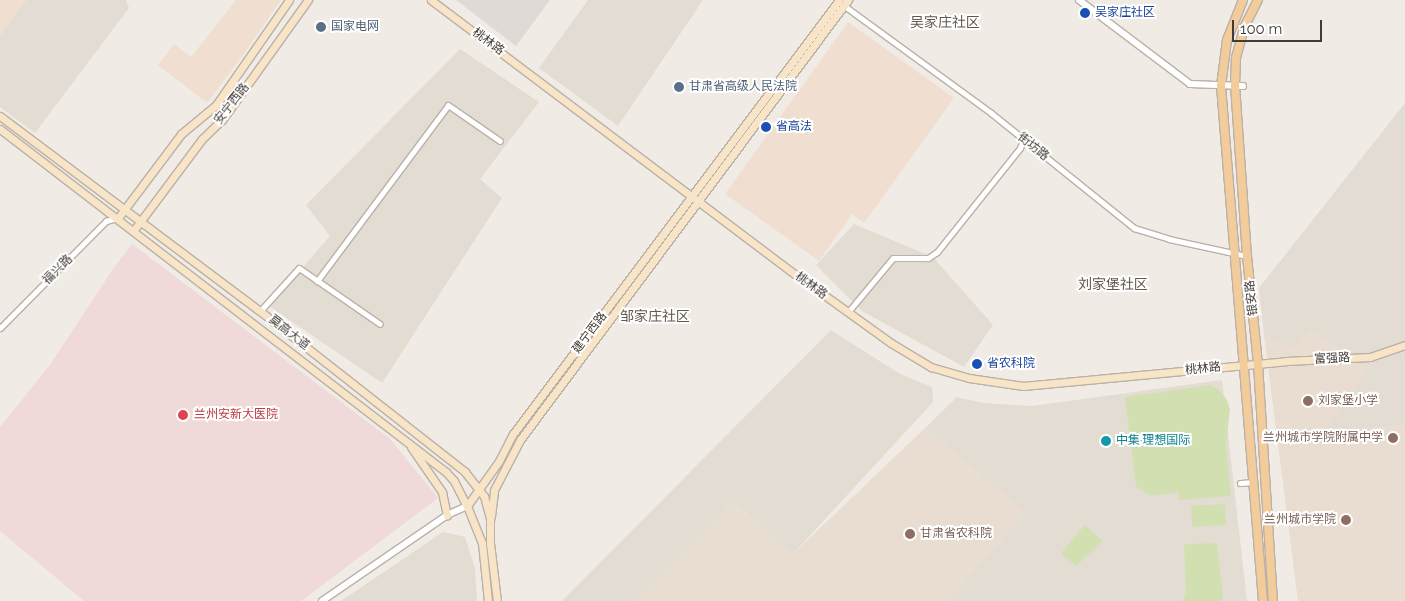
<!DOCTYPE html>
<meta charset="utf-8">
<style>
body{margin:0}
#map{position:relative;width:1405px;height:601px;overflow:hidden;background:#f0ebe5;font-family:Raleway,"Noto Sans SC",sans-serif}
div>[style]{position:absolute}
.residential>*{inset:0;background:#e3dcd3}
.commercial>*{inset:0;background:#f0dfd1}
.industrial>*{inset:0;background:#dfdad6}
.education>*{inset:0;background:#e8ddd0}
.medical>*{inset:0;background:#f0d9d9}
.green>*{inset:0;background:#d2e0b1;transform-origin:0 0}
.roads{filter:drop-shadow(1px 0 #bab1a8) drop-shadow(-1px 0 #bab1a8) drop-shadow(0 1px #bab1a8) drop-shadow(0 -1px #bab1a8)}
.minor>*{height:5px;margin:-2.5px;padding:0 2.5px;transform-origin:2.5px;border-radius:2.5px;background:#fff}
.tertiary>*{height:6px;margin:-3px;padding:0 3px;transform-origin:3px;border-radius:3px;background:#fff}
.secondary>*{height:7px;margin:-3.5px;padding:0 3.5px;transform-origin:3.5px;border-radius:3.5px;background:#f8e5c7}
.primary>*{height:8px;margin:-4px;padding:0 4px;transform-origin:4px;border-radius:4px;background:#f2cc9b}
.dots>*{width:14px;height:14px;translate:-50% -50%;box-sizing:border-box;border:2px solid #fff;border-radius:50%}
span{translate:-50% -50%;white-space:nowrap;text-align:center;line-height:1.15;-webkit-text-stroke:4px #fff;paint-order:stroke}
.transit-label{font-size:12px;color:#164399}
.left{translate:0 -50%;text-align:left}
.service-label{font-size:12px;color:#4e5e75}
.street-label{font-size:12px;color:#423b35}
.education-label{font-size:12px;color:#785e54}
.right{translate:-100% -50%;text-align:right}
.health-label{font-size:12px;color:#be3a42}
.culture-label{font-size:12px;color:#0d838f}
.neighbourhood-label{font-size:14px;color:#63574e}
.scale{position:absolute;left:1232px;top:20px;width:90px;height:22px;box-sizing:border-box;border:2px solid #423b35;border-top:0;padding-left:6px;font-size:15px;line-height:18px;white-space:nowrap;color:#423b35;-webkit-text-stroke:4px #fff;paint-order:stroke}
</style>
<div id="map">
<div class="residential">
<div style="clip-path:polygon(26px 0,126px 0,129px 8px,35px 133px,0 107px,0 35px)"></div>
<div style="clip-path:polygon(588px 0,703px 0,618px 126px,539px 68px)"></div>
<div style="clip-path:polygon(460px 49px,539px 102px,480px 179px,502px 198px,382px 383px,269px 306px,330px 236px,306px 205px)"></div>
<div style="clip-path:polygon(1405px 103px,1405px 425px,1322px 434px,1294px 350px,1264px 335px,1259px 288px)"></div>
<div style="clip-path:polygon(854px 224px,933px 257px,993px 325px,964px 367px,862px 311px,816px 265px)"></div>
<div style="clip-path:polygon(831px 330px,900px 374px,932px 387px,933px 402px,792px 555px,734px 502px,637px 601px,562px 601px)"></div>
<div style="clip-path:polygon(1222px 380px,1247px 601px,946px 601px,1025px 513px,925px 428px,957px 397px,983px 403px,1032px 406px)"></div>
<div style="clip-path:polygon(443px 532px,465px 537px,475px 568px,477px 601px,341px 601px)"></div>
</div>
<div class="commercial">
<div style="clip-path:polygon(0 0,26px 0,0 35px)"></div>
<div style="clip-path:polygon(236px 0,281px 0,243px 55px,207px 103px,158px 65px,174px 44px,191px 57px)"></div>
<div style="clip-path:polygon(848px 22px,954px 98px,864px 223px,852px 214px,819px 261px,725px 194px)"></div>
</div>
<div class="industrial">
<div style="clip-path:polygon(456px 0,550px 0,516px 46px)"></div>
</div>
<div class="education">
<div style="clip-path:polygon(1311px 329px,1369px 369px,1322px 434px,1405px 425px,1405px 601px,1298px 601px,1264px 335px,1293px 350px)"></div>
<div style="clip-path:polygon(925px 428px,1025px 513px,946px 601px,637px 601px,734px 502px,792px 555px)"></div>
</div>
<div class="medical">
<div style="clip-path:polygon(132px 244px,390px 439px,438px 498px,301px 601px,84px 601px,0 531px,0 427px,50px 365px,113px 269px)"></div>
</div>
<div class="green">
<div style="clip-path:polygon(1211px 385px,1220px 391px,1227px 400px,1230px 409px,1226px 445px,1231px 496px,1179px 500px,1179px 492px,1152px 496px,1136px 487px,1125px 397px)"></div>
<div style="left:1225px;top:504px;width:21px;height:34px;rotate:87deg"></div>
<div style="clip-path:polygon(1085px 525px,1103px 541px,1076px 566px,1061px 553px)"></div>
<div style="clip-path:polygon(1217px 543px,1223px 596px,1221px 601px,1183px 601px,1186px 591px,1184px 544px)"></div>
</div>
<div class="roads">
<div class="minor">
<div style="left:843px;top:5px;width:183px;rotate:36.1deg"></div>
<div style="left:991px;top:113px;width:184px;rotate:38.8deg"></div>
<div style="left:1134px;top:228px;width:37px;rotate:17deg"></div>
<div style="left:1169px;top:239px;width:80px;rotate:12.3deg"></div>
<div style="left:317px;top:281px;width:219px;rotate:-53.3deg"></div>
<div style="left:448px;top:105px;width:63px;rotate:34.7deg"></div>
<div style="left:260px;top:311px;width:58px;rotate:-47.8deg"></div>
<div style="left:299px;top:268px;width:98px;rotate:34.7deg"></div>
<div style="left:848px;top:312px;width:70px;rotate:-50.2deg"></div>
<div style="left:893px;top:258px;width:35px"></div>
<div style="left:928px;top:258px;width:11px;rotate:-34deg"></div>
<div style="left:937px;top:252px;width:133px;rotate:-51.4deg"></div>
<div style="left:1020px;top:148px;width:9px;rotate:-69deg"></div>
<div style="left:0;top:328px;width:151px;rotate:-45.3deg"></div>
<div style="left:106px;top:221px;width:11px;rotate:-15deg"></div>
<div style="left:1240px;top:483px;width:14px;rotate:-4deg"></div>
</div>
<div class="tertiary">
<div style="left:1079px;top:0;width:139px;rotate:37.1deg"></div>
<div style="left:1190px;top:84px;width:53px;rotate:2.2deg"></div>
<div style="left:322px;top:601px;width:152px;rotate:-34.5deg"></div>
<div style="left:447px;top:515px;width:22px;rotate:-24deg"></div>
</div>
<div class="secondary">
<div style="left:431px;top:0;width:456px;rotate:37deg"></div>
<div style="left:795px;top:274px;width:118px;rotate:35.7deg"></div>
<div style="left:891px;top:343px;width:47px;rotate:31deg"></div>
<div style="left:931px;top:367px;width:40px;rotate:16deg"></div>
<div style="left:969px;top:378px;width:55px;rotate:8.4deg"></div>
<div style="left:1023px;top:386px;width:264px;rotate:-5.4deg"></div>
<div style="left:1286px;top:361px;width:84px;rotate:-2.7deg"></div>
<div style="left:1370px;top:357px;width:37px;rotate:-19deg"></div>
<div style="left:0;top:116px;width:325px;rotate:36.9deg"></div>
<div style="left:260px;top:311px;width:261px;rotate:38.1deg"></div>
<div style="left:465px;top:472px;width:31px;rotate:52deg"></div>
<div style="left:484px;top:496px;width:24px;rotate:75deg"></div>
<div style="left:490px;top:519px;width:24px;rotate:90deg"></div>
<div style="left:490px;top:543px;width:58px;rotate:83.1deg"></div>
<div style="left:0;top:129px;width:563px;rotate:37.56deg"></div>
<div style="left:446px;top:472px;width:12px;rotate:48deg"></div>
<div style="left:454px;top:481px;width:28px;rotate:63deg"></div>
<div style="left:467px;top:506px;width:40px;rotate:68deg"></div>
<div style="left:482px;top:543px;width:58px;rotate:84.1deg"></div>
<div style="left:118px;top:218px;width:105px;rotate:-53.1deg"></div>
<div style="left:181px;top:134px;width:45px;rotate:-39.6deg"></div>
<div style="left:216px;top:105px;width:128px;rotate:-55.2deg"></div>
<div style="left:134px;top:230px;width:114px;rotate:-53.2deg"></div>
<div style="left:202px;top:139px;width:28px;rotate:-44deg"></div>
<div style="left:222px;top:120px;width:148px;rotate:-54.4deg"></div>
<div style="left:411px;top:447px;width:55px;rotate:55.4deg"></div>
<div style="left:442px;top:492px;width:24px;rotate:78deg"></div>
<div style="left:467px;top:506px;width:55px;rotate:-54.6deg"></div>
<div style="left:499px;top:461px;width:30px;rotate:-63deg"></div>
<div style="left:513px;top:434px;width:543px;rotate:-53.09deg"></div>
<div style="left:491px;top:516px;width:26px;rotate:-83deg"></div>
<div style="left:494px;top:490px;width:56px;rotate:-62.5deg"></div>
<div style="left:520px;top:440px;width:549px;rotate:-53.3deg"></div>
</div>
<div class="primary">
<div style="left:1243px;top:0;width:43px;rotate:111.8deg"></div>
<div style="left:1227px;top:40px;width:46px;rotate:97.4deg"></div>
<div style="left:1221px;top:86px;width:517px;rotate:85.34deg"></div>
<div style="left:1258px;top:0;width:31px;rotate:117deg"></div>
<div style="left:1244px;top:28px;width:30px;rotate:105deg"></div>
<div style="left:1236px;top:57px;width:28px;rotate:92deg"></div>
<div style="left:1235px;top:85px;width:171px;rotate:86deg"></div>
<div style="left:1247px;top:256px;width:109px;rotate:84.2deg"></div>
<div style="left:1258px;top:364px;width:237px;rotate:86.4deg"></div>
</div>
</div>
<div class="dots">
<div style="left:1085px;top:13px;background:#1a4fb4"></div>
<div style="left:321px;top:27px;background:#5c6f8a"></div>
<div style="left:679px;top:87px;background:#5c6f8a"></div>
<div style="left:766px;top:127px;background:#1a4fb4"></div>
<div style="left:977px;top:364px;background:#1a4fb4"></div>
<div style="left:1308px;top:401px;background:#8d6e63"></div>
<div style="left:183px;top:415px;background:#e0444e"></div>
<div style="left:1393px;top:438px;background:#8d6e63"></div>
<div style="left:1106px;top:441px;background:#0f9aa8"></div>
<div style="left:1346px;top:520px;background:#8d6e63"></div>
<div style="left:910px;top:534px;background:#8d6e63"></div>
</div>
<div class="transit-label">
<span class="left" style="left:1095px;top:13px">吴家庄社区</span>
<span class="left" style="left:776px;top:127px">省高法</span>
<span class="left" style="left:987px;top:364px">省农科院</span>
</div>
<div class="service-label">
<span class="left" style="left:331px;top:27px">国家电网</span>
<span class="left" style="left:689px;top:87px">甘肃省高级人民法院</span>
</div>
<div class="street-label">
<span style="left:488px;top:42px;rotate:37deg">桃林路</span>
<span style="left:232px;top:104px;rotate:-52deg">安宁西路</span>
<span style="left:1033px;top:147px;rotate:39deg">街坊路</span>
<span style="left:58px;top:270px;rotate:-45deg">福兴路</span>
<span style="left:811px;top:286px;rotate:36deg">桃林路</span>
<span style="left:1252px;top:298px;rotate:-96deg">银安路</span>
<span style="left:289px;top:333px;rotate:38deg">莫高大道</span>
<span style="left:590px;top:333px;rotate:-53deg">建宁西路</span>
<span style="left:1332px;top:359px;rotate:-3deg">富强路</span>
<span style="left:1203px;top:369px;rotate:-6deg">桃林路</span>
</div>
<div class="education-label">
<span class="left" style="left:1318px;top:401px">刘家堡小学</span>
<span class="right" style="left:1383px;top:438px">兰州城市学院附属中学</span>
<span class="right" style="left:1336px;top:520px">兰州城市学院</span>
<span class="left" style="left:920px;top:534px">甘肃省农科院</span>
</div>
<div class="health-label">
<span class="left" style="left:194px;top:415px">兰州安新大医院</span>
</div>
<div class="culture-label">
<span class="left" style="left:1116px;top:441px">中集·理想国际</span>
</div>
<div class="neighbourhood-label">
<span style="left:945px;top:22px">吴家庄社区</span>
<span style="left:1113px;top:284px">刘家堡社区</span>
<span style="left:655px;top:316px">邹家庄社区</span>
</div>
<div class="scale">100 m</div>
</div>
